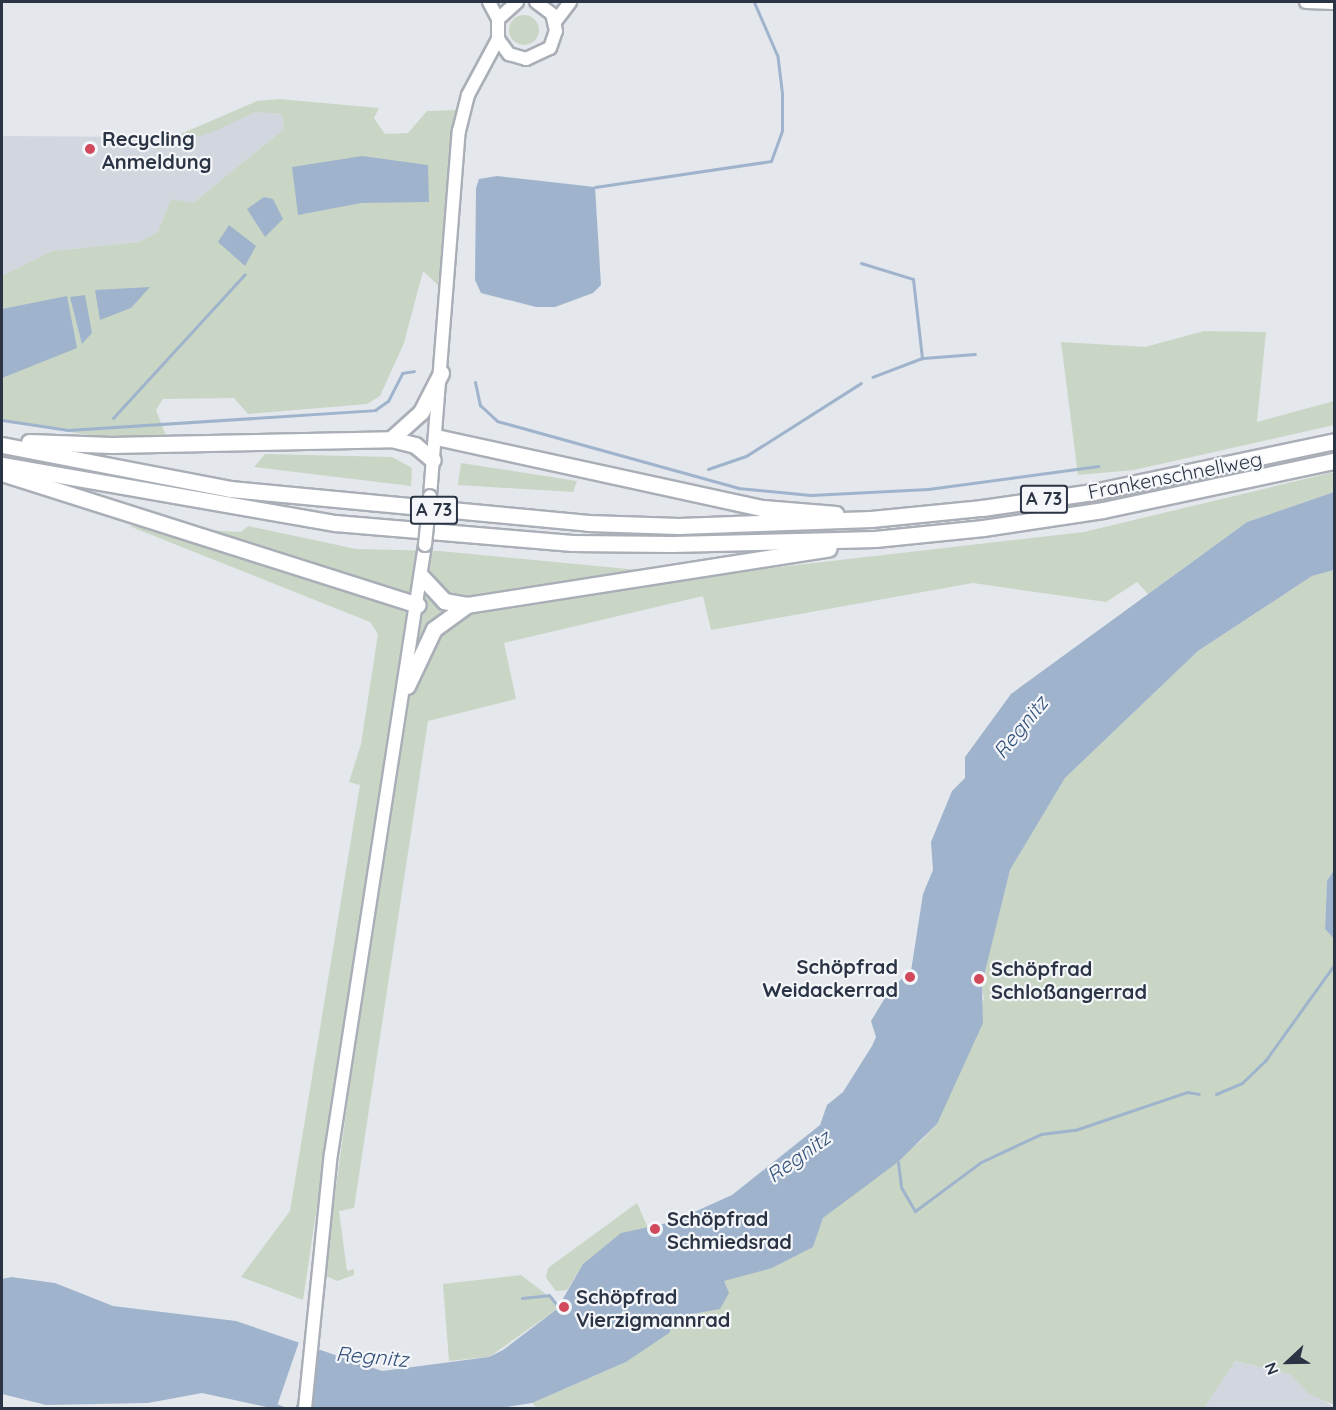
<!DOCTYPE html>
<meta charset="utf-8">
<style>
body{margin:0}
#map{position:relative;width:1336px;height:1410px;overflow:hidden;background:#e4e7ec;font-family:Quicksand,sans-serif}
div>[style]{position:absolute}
.built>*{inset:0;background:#d2d6de}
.green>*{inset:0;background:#c9d6c5}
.round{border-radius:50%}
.water>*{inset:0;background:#9fb4cc}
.pier>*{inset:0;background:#e4e7ec;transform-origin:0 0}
.stream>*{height:3px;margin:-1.5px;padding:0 1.5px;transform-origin:1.5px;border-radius:1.5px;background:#9fb4cc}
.roads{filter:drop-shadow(2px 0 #a9aeb7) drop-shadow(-2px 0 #a9aeb7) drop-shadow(0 2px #a9aeb7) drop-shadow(0 -2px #a9aeb7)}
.secondary>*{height:12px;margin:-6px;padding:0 6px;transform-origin:6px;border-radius:6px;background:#fff}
.highway>*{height:15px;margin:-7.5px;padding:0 7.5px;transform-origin:7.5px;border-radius:7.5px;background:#fff}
.bridges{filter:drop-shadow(2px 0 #a9aeb7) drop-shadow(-2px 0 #a9aeb7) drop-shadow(0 2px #a9aeb7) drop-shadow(0 -2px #a9aeb7)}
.secondary-bridge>*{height:12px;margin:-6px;padding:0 6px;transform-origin:6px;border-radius:6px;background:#fff}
.dots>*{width:16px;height:16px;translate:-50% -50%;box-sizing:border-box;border:3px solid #f4f6f9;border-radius:50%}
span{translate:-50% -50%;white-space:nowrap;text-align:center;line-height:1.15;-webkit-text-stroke:4.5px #f4f6f9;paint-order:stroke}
.shield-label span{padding:2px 4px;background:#f4f6f9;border:2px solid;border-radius:4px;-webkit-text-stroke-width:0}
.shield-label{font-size:18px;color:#2b3445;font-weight:700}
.poi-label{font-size:20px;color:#2b3445;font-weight:700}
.left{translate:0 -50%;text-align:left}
.right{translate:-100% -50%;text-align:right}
.street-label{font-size:20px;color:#2b3445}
.water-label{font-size:21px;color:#34527a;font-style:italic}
.frame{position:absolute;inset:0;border:3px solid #2b3445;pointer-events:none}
.north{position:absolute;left:1258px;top:1332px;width:60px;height:60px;-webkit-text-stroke:4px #f4f6f9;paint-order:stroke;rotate:248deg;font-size:16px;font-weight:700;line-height:24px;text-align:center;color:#2b3445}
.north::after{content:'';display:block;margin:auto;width:21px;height:27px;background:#2b3445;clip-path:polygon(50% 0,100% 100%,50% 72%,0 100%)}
</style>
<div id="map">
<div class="built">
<div style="clip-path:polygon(255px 112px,282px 114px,284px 129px,193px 203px,171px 200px,158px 232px,139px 242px,52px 251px,2px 276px,2px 136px,146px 137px,157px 149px)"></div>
<div style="clip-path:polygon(1234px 1361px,1290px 1374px,1334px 1408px,1204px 1408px)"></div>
</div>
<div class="green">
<div class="round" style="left:509px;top:15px;width:30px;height:30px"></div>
<div style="clip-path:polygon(279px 99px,379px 108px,374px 118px,385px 134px,408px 133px,427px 111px,459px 110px,438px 285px,423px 271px,404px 343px,380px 396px,367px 404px,248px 414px,234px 398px,163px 399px,156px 410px,166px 436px,107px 438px,2px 421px,2px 276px,52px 251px,139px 242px,158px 232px,171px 199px,193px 203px,284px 129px,282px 114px,255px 112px,215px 131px,157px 150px,155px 145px,257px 101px)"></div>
<div style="clip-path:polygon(1204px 331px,1266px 332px,1257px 422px,1334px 401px,1334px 425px,1134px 470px,1078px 475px,1061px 342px,1145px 347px)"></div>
<div style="clip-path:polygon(265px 454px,392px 457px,412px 468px,411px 486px,254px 467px)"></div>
<div style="clip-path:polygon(461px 463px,577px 481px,573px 492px,458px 485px)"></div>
<div style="clip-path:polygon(1334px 472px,1334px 492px,1247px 522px,1148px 594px,1137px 582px,1106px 602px,973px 583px,711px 630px,703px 596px,504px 643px,516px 699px,428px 721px,354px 1208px,339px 1211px,347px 1271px,354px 1269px,354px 1275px,337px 1281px,324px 1275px,356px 1040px,342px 1037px,303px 1300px,241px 1277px,290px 1211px,360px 785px,349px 782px,361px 744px,378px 634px,370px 622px,129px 526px,241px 532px,248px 526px,356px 549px,440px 551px,701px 576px,1084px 532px)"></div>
<div style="clip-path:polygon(1334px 570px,1334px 870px,1327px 881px,1325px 929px,1334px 939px,1334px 1405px,1309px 1394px,1290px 1374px,1235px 1361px,1204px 1408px,537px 1408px,532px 1403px,626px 1362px,672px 1328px,676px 1317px,695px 1316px,723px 1281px,813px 1247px,823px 1218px,921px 1141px,937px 1124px,984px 998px,981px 985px,1010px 870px,1065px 778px,1198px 651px,1312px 576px)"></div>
<div style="clip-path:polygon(637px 1203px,648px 1228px,583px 1264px,567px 1290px,556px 1291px,546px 1278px,548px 1268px)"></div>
<div style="clip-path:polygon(521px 1275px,551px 1298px,557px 1309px,489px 1357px,449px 1361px,443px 1284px)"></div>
</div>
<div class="water">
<div style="clip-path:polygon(362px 156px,428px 165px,429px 202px,361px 203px,298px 215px,292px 167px)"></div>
<div style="clip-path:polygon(497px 176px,595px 187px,601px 285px,593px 293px,555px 307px,536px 307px,481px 293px,475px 280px,476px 188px,479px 179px)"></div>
<div style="clip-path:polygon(264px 197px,273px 199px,283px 219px,265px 237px,247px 209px)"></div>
<div style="clip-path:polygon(229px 225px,256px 246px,245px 266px,218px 242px)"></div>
<div style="clip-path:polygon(150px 287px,131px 308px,100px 320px,95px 290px)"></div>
<div style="clip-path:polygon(85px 295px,92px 333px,82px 344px,70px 297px)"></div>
<div style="clip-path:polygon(67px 296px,77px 348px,2px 378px,2px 309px)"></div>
<div style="clip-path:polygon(1334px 492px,1334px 570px,1312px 576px,1198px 651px,1065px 778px,1010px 870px,982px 984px,983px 1023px,937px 1124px,898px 1162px,823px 1218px,813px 1247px,772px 1268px,724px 1281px,729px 1293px,720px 1309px,676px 1317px,669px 1333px,626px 1362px,532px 1403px,500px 1408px,271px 1408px,202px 1393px,148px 1403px,46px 1405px,2px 1394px,2px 1279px,11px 1277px,55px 1283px,113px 1306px,236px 1321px,382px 1371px,489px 1357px,503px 1350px,557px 1309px,583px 1264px,621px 1233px,672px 1222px,732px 1195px,820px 1125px,827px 1105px,843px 1092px,872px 1046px,876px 1037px,871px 1021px,891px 988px,911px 971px,923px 894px,933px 870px,931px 842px,952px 791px,965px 778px,965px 757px,1011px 694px,1247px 522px)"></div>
<div style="clip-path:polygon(1334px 870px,1334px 939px,1325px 929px,1327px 881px)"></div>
</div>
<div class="pier">
<div style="left:299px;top:1342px;width:18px;height:66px;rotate:19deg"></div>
</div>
<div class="stream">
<div style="left:595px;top:187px;width:178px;rotate:-8.4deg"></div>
<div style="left:771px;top:161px;width:33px;rotate:-70deg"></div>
<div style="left:782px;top:130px;width:37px;rotate:-90deg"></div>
<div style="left:782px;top:93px;width:38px;rotate:-97deg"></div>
<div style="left:777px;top:55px;width:58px;rotate:-113.5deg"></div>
<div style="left:861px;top:263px;width:54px;rotate:17.1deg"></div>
<div style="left:913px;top:279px;width:80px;rotate:83.5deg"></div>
<div style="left:922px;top:358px;width:53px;rotate:159.2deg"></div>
<div style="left:923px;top:358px;width:52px;rotate:-4.4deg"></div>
<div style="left:475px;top:382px;width:24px;rotate:78deg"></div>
<div style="left:480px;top:405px;width:23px;rotate:43deg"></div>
<div style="left:497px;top:421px;width:250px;rotate:15.5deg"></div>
<div style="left:738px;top:488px;width:73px;rotate:5.5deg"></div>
<div style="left:811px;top:495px;width:117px;rotate:-2.9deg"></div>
<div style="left:928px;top:489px;width:172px;rotate:-7.7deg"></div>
<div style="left:113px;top:418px;width:195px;rotate:-47.5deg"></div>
<div style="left:2px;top:420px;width:67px;rotate:8.6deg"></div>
<div style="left:68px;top:430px;width:308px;rotate:-3.7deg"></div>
<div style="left:375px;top:410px;width:16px;rotate:-35deg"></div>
<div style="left:388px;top:401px;width:31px;rotate:-63deg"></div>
<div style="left:402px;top:373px;width:12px;rotate:-9deg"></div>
<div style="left:708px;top:469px;width:40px;rotate:-18.9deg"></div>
<div style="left:746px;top:456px;width:136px;rotate:-32.4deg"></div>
<div style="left:1216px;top:1094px;width:28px;rotate:-23deg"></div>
<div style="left:1242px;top:1083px;width:32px;rotate:-44deg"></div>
<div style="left:1265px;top:1061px;width:118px;rotate:-54.3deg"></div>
<div style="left:898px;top:1162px;width:25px;rotate:83deg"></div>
<div style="left:901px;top:1187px;width:28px;rotate:60deg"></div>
<div style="left:915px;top:1211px;width:82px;rotate:-36.6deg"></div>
<div style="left:981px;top:1162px;width:66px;rotate:-25deg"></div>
<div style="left:1041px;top:1134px;width:34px;rotate:-7deg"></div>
<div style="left:1075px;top:1130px;width:118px;rotate:-18.7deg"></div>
<div style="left:1187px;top:1092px;width:12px;rotate:9deg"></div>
<div style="left:522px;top:1298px;width:27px;rotate:-6deg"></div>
<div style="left:549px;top:1295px;width:16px;rotate:52deg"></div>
</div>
<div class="roads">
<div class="secondary">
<div style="left:489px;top:2px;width:19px;rotate:62deg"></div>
<div style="left:517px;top:2px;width:25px;rotate:138deg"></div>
<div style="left:498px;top:19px;width:20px;rotate:90deg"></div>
<div style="left:498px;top:39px;width:19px;rotate:54deg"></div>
<div style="left:509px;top:54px;width:18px;rotate:16deg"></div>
<div style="left:526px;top:59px;width:26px;rotate:-25deg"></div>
<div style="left:550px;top:48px;width:18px;rotate:-71deg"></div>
<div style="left:556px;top:31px;width:17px;rotate:-103deg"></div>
<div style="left:552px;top:14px;width:20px;rotate:-143deg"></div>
<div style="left:1306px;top:2px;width:28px;rotate:2deg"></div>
<div style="left:555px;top:22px;width:25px;rotate:-53deg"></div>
<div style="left:430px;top:496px;width:366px;rotate:-85.5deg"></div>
<div style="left:459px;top:131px;width:37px;rotate:-76deg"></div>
<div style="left:468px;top:95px;width:64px;rotate:-61.8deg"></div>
<div style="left:305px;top:1408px;width:255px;rotate:-84.2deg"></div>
<div style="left:331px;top:1154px;width:616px;rotate:-81.23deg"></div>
</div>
<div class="highway">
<div style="left:436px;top:437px;width:335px;rotate:12.3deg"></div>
<div style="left:763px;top:508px;width:73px;rotate:4.7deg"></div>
<div style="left:391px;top:439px;width:40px;rotate:-42deg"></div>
<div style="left:421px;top:412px;width:44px;rotate:-62.9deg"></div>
<div style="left:29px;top:442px;width:82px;rotate:2.1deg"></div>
<div style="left:111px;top:445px;width:280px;rotate:-1.2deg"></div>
<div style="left:391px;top:439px;width:25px;rotate:14deg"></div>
<div style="left:415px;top:445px;width:23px;rotate:40deg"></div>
<div style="left:2px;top:445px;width:232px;rotate:10.9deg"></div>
<div style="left:230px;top:489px;width:360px;rotate:5.4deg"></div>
<div style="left:588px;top:523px;width:91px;rotate:1.9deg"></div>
<div style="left:679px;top:526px;width:192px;rotate:-2.1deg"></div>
<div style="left:871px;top:519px;width:112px;rotate:-5.7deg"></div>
<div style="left:982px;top:508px;width:112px;rotate:-8.2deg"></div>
<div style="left:1093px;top:492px;width:246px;rotate:-11.9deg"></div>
<div style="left:2px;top:465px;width:338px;rotate:9.9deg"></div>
<div style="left:335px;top:523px;width:238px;rotate:4.8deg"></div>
<div style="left:572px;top:543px;width:100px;rotate:0.6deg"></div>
<div style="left:672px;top:544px;width:203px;rotate:-1.4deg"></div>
<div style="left:875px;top:539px;width:109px;rotate:-5.8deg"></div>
<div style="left:983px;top:528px;width:121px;rotate:-8.5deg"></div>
<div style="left:1103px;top:510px;width:236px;rotate:-12deg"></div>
<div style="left:2px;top:473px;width:436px;rotate:17.6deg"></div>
<div style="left:422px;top:577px;width:33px;rotate:47deg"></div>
<div style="left:444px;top:601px;width:23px;rotate:10deg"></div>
<div style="left:467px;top:605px;width:366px;rotate:-8.9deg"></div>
<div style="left:407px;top:686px;width:63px;rotate:-64.7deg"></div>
<div style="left:434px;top:629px;width:41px;rotate:-36deg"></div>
</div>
</div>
<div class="bridges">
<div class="secondary-bridge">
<div style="left:425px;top:545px;width:49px;rotate:-84.2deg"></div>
</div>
</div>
<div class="dots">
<div style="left:90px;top:149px;background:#d1495b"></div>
<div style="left:910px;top:977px;background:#d1495b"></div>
<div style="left:979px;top:979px;background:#d1495b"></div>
<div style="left:655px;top:1229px;background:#d1495b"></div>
<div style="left:564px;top:1307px;background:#d1495b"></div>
</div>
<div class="shield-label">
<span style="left:1044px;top:499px">A 73</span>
<span style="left:434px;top:510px">A 73</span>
</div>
<div class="poi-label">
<span class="left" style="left:102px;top:150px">Recycling<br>Anmeldung</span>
<span class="right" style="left:898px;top:978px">Schöpfrad<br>Weidackerrad</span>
<span class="left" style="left:991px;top:980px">Schöpfrad<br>Schloßangerrad</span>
<span class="left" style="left:667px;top:1230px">Schöpfrad<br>Schmiedsrad</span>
<span class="left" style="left:576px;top:1308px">Schöpfrad<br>Vierzigmannrad</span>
</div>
<div class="street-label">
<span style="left:1175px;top:475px;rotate:-11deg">Frankenschnellweg</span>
</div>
<div class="water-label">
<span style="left:1020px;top:727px;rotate:-51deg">Regnitz</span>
<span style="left:798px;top:1156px;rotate:-36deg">Regnitz</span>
<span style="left:372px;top:1356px;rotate:5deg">Regnitz</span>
</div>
<div class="frame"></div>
<div class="north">N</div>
</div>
